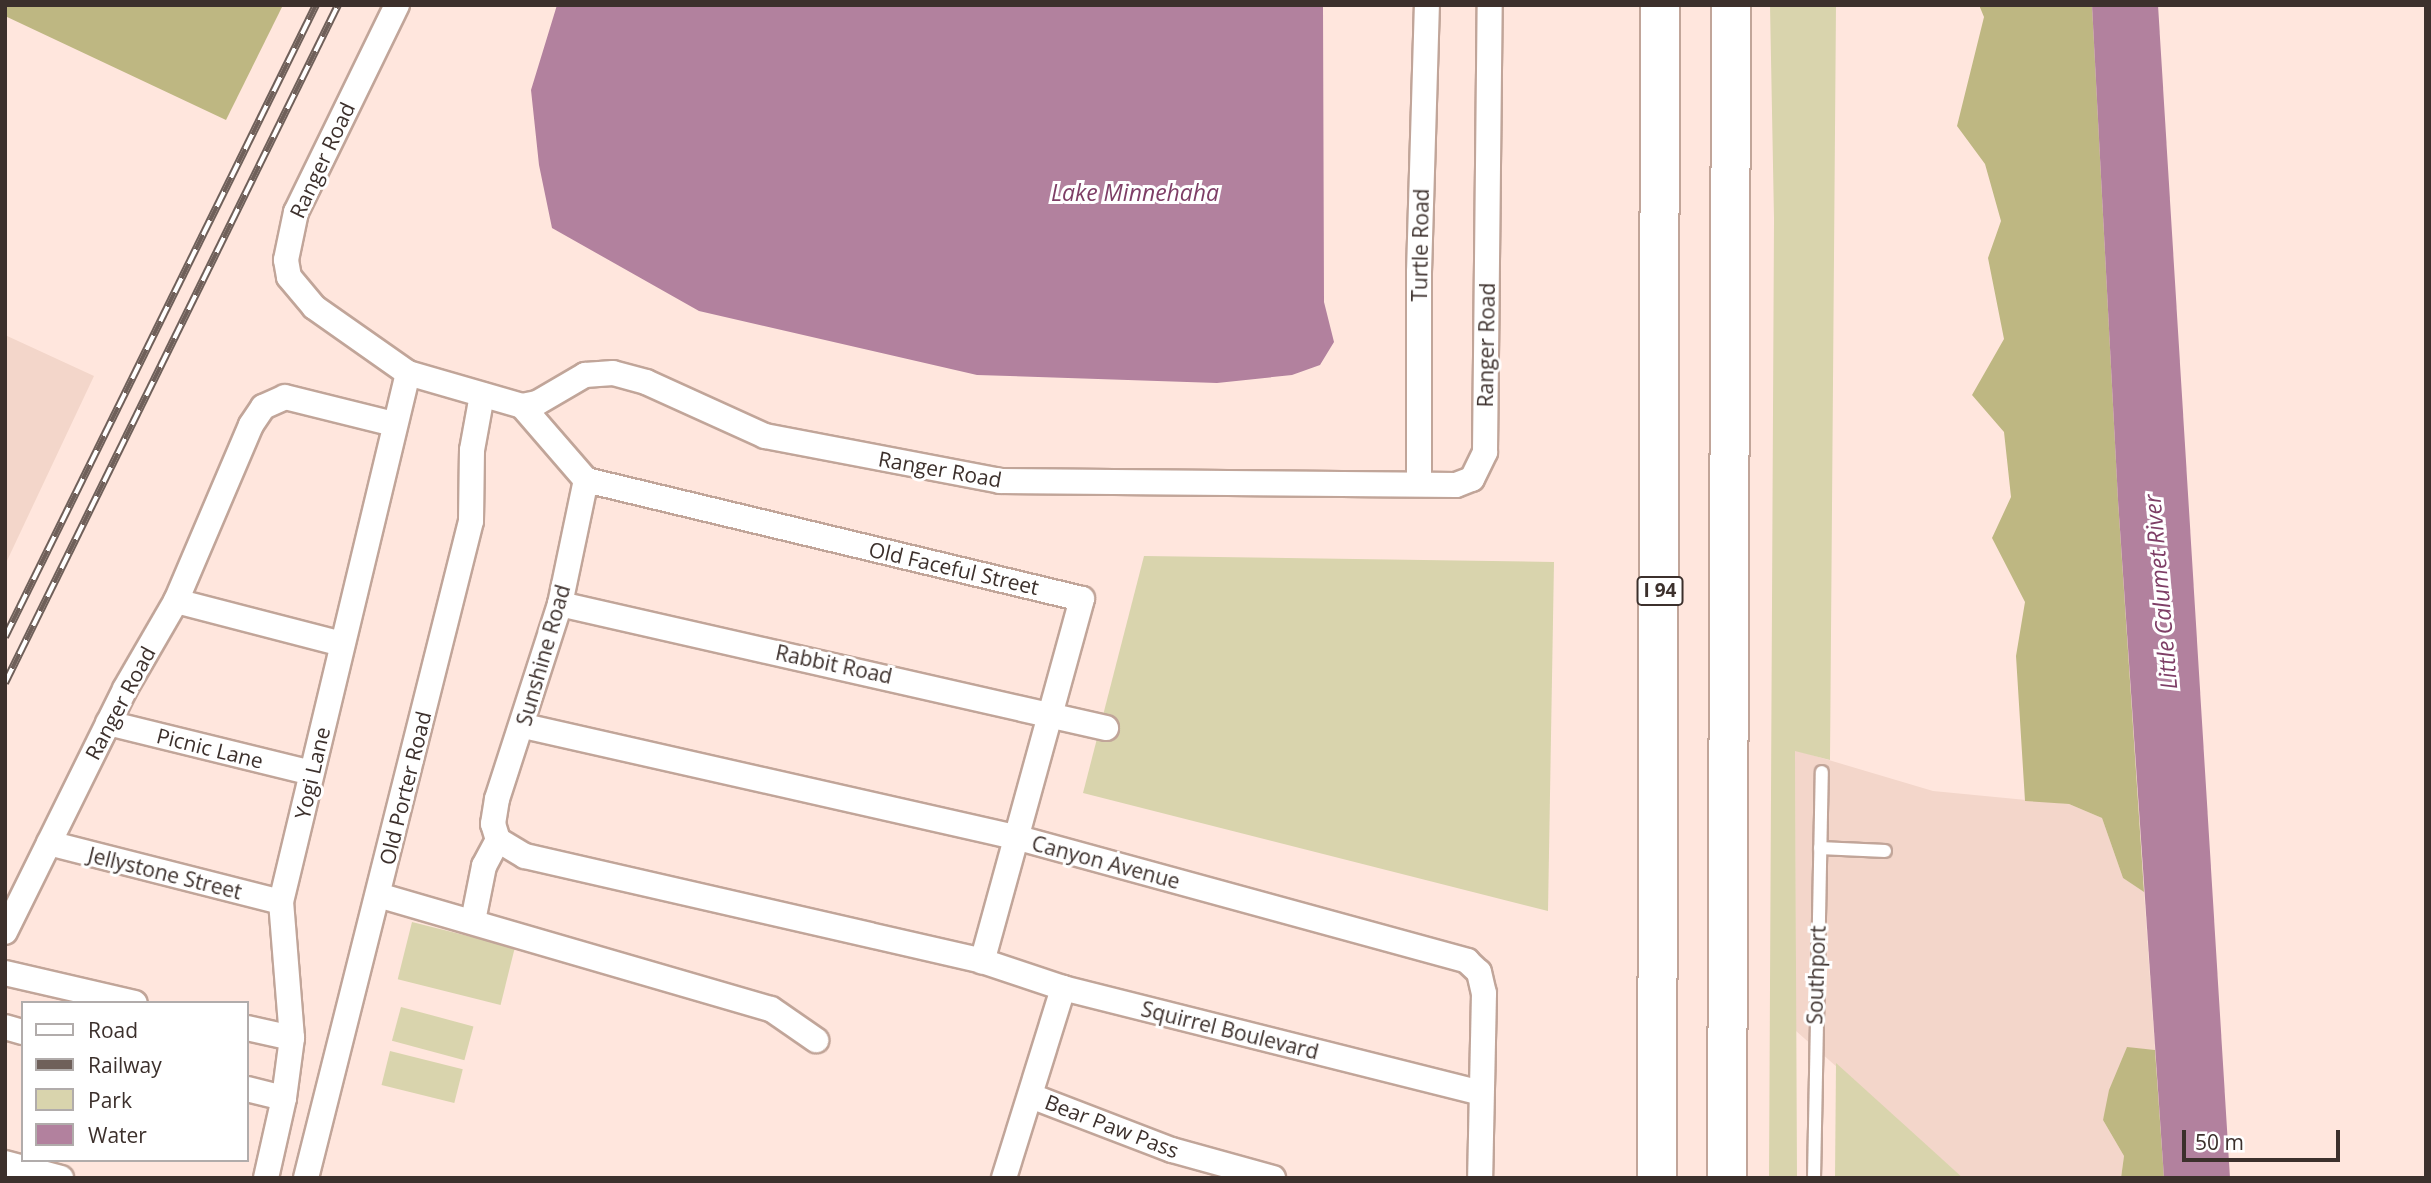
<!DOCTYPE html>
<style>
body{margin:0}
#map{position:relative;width:2431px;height:1183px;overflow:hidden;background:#ffe6dd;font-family:"Open Sans",sans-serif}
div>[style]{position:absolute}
.built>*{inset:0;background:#f3d6ca}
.green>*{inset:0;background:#d9d4ad;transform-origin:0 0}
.forest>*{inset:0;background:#beb782}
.water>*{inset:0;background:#b2819e}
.roads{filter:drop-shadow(2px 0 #c1a599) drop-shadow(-2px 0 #c1a599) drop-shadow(0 2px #c1a599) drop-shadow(0 -2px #c1a599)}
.service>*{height:12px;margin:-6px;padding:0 6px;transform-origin:6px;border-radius:6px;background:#fff}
.minor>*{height:24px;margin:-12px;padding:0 12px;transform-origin:12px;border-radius:12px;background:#fff}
.motorway>*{height:38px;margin:-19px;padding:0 19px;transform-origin:19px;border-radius:19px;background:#fff}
.rail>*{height:8px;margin-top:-4px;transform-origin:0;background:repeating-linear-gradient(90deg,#fff 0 16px,#6f605a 0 32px);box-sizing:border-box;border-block:2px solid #6f605a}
span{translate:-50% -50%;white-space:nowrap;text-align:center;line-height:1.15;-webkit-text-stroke:6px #fff;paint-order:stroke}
.shield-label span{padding:2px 5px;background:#fff;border:2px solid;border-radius:5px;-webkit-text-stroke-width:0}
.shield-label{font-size:19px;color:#3c302c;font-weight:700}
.street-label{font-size:21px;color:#3c302c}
.water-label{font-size:23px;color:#7e3e66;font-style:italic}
.frame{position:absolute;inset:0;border:7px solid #3c302c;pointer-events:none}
.legend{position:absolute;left:21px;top:1001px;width:228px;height:161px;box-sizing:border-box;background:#fff;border:2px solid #b1acab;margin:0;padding:9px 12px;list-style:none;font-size:21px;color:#3c302c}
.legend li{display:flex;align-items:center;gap:14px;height:35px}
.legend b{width:35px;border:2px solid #b1acab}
.scale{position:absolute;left:2182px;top:1130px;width:158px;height:32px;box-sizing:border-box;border:4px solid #3c302c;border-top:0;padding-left:9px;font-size:21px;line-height:24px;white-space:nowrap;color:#3c302c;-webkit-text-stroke:5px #fff;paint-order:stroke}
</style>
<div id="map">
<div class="built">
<div style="clip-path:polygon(5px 335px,94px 376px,5px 565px)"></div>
<div style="clip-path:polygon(1795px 750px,1933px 791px,2069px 804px,2102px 818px,2123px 878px,2144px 892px,2155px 1050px,2127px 1048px,2103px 1120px,2124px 1156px,2121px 1178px,1963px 1178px,1796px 1031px)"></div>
</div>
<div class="green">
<div style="clip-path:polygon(1770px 5px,1836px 5px,1830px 760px,1795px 751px,1797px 1178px,1769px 1178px,1774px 219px)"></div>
<div style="clip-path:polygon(1144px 556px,1554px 562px,1548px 911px,1083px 793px)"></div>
<div style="left:412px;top:922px;width:106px;height:59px;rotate:14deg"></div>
<div style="left:401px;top:1007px;width:75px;height:35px;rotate:15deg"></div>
<div style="left:390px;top:1051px;width:75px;height:35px;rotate:14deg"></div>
<div style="clip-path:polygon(1836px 1063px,1963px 1178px,1835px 1178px)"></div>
</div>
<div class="forest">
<div style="clip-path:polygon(5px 5px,283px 5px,226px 120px,5px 16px)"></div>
<div style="clip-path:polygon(1979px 5px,2092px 5px,2118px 500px,2144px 892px,2123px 878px,2102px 818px,2069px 804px,2025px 801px,2016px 656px,2025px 602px,1992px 538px,2011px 497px,2004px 432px,1972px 395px,2004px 339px,1988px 258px,2001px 221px,1985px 164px,1957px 126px,1984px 17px)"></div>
<div style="clip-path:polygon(2127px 1047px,2155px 1050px,2164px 1178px,2121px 1178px,2124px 1156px,2103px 1120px,2109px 1090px)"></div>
</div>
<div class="water">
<div style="clip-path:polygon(557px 5px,1323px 5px,1324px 302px,1334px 342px,1320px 365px,1292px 375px,1217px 383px,977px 375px,699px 311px,552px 228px,539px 165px,531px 90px)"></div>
<div style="clip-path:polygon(2092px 5px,2158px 5px,2230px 1178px,2164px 1178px,2118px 500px)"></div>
</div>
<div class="roads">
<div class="service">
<div style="left:1820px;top:848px;width:65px;rotate:2.6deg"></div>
<div style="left:1814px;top:1178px;width:406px;rotate:-88.9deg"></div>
</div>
<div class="minor">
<div style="left:397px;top:5px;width:230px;rotate:116deg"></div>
<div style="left:296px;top:212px;width:49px;rotate:101.8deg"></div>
<div style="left:286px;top:260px;width:17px;rotate:80deg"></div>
<div style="left:289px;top:277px;width:39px;rotate:50deg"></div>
<div style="left:314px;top:307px;width:115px;rotate:35.1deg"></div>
<div style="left:408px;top:373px;width:119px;rotate:16.1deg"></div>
<div style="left:522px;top:406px;width:15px;rotate:-11deg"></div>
<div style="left:537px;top:403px;width:56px;rotate:-30.3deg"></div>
<div style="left:585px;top:375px;width:28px;rotate:-4deg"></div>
<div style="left:613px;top:373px;width:34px;rotate:15deg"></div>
<div style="left:646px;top:382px;width:131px;rotate:24.4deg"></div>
<div style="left:765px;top:436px;width:239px;rotate:10.8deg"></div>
<div style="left:1000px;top:481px;width:456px;rotate:0.5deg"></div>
<div style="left:1456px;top:485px;width:17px;rotate:-21deg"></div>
<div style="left:1472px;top:479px;width:30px;rotate:-64deg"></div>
<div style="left:1485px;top:452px;width:447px;rotate:-89.4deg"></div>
<div style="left:522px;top:406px;width:98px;rotate:49.1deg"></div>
<div style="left:586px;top:480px;width:510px;rotate:13.49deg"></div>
<div style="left:1082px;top:599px;width:376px;rotate:105.4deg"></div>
<div style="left:1419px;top:484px;width:212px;rotate:-90deg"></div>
<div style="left:1419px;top:272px;width:267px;rotate:-88.3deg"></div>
<div style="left:176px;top:601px;width:171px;rotate:14.5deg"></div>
<div style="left:560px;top:604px;width:560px;rotate:12.8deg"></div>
<div style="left:108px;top:723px;width:209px;rotate:13.8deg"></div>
<div style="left:524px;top:726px;width:503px;rotate:12.74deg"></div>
<div style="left:1015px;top:837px;width:469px;rotate:15.3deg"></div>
<div style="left:1467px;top:961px;width:16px;rotate:43deg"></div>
<div style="left:1479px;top:972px;width:22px;rotate:77deg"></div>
<div style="left:1484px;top:993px;width:185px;rotate:91.2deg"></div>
<div style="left:498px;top:840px;width:31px;rotate:31deg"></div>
<div style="left:525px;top:856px;width:469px;rotate:12.9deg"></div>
<div style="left:982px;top:961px;width:85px;rotate:18.4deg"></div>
<div style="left:1063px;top:988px;width:430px;rotate:14.1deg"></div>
<div style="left:49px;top:843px;width:239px;rotate:14.3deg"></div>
<div style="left:378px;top:895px;width:409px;rotate:16.2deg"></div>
<div style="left:771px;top:1009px;width:55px;rotate:34.6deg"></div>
<div style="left:473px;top:921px;width:56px;rotate:-78.7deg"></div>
<div style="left:484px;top:866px;width:30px;rotate:-62deg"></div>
<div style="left:498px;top:840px;width:17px;rotate:-107deg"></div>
<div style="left:493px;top:824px;width:25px;rotate:-81deg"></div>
<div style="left:497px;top:799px;width:205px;rotate:-72.1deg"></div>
<div style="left:560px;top:604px;width:127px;rotate:-78.2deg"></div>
<div style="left:5px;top:932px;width:271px;rotate:-63.7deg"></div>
<div style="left:125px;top:689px;width:102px;rotate:-59.9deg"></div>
<div style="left:176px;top:601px;width:191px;rotate:-66.9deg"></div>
<div style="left:251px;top:425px;width:22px;rotate:-56deg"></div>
<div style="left:263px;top:407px;width:24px;rotate:-24deg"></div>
<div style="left:285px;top:397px;width:112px;rotate:13.9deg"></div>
<div style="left:5px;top:973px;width:133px;rotate:13deg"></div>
<div style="left:5px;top:1027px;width:19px;rotate:16deg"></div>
<div style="left:247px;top:1028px;width:46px;rotate:12.5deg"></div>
<div style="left:247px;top:1089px;width:38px;rotate:14deg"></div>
<div style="left:1031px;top:1096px;width:151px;rotate:21deg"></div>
<div style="left:1172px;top:1150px;width:105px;rotate:15.5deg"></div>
<div style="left:5px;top:1163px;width:58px;rotate:15deg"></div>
<div style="left:266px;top:1178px;width:82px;rotate:-77.3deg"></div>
<div style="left:284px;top:1098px;width:61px;rotate:-82.4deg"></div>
<div style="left:292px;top:1038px;width:136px;rotate:-94.6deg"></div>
<div style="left:281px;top:902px;width:544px;rotate:-76.5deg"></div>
<div style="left:306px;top:1178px;width:677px;rotate:-75.9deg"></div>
<div style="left:471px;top:521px;width:71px;rotate:-89.2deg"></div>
<div style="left:472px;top:450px;width:56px;rotate:-79.7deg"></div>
<div style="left:1004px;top:1178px;width:199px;rotate:-72.7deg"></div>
</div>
<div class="motorway">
<div style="left:1657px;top:1178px;width:1173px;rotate:-89.85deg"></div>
<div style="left:1727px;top:1178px;width:1173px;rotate:-89.8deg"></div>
</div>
</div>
<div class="rail">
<div style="left:5px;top:637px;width:704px;rotate:-63.8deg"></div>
<div style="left:5px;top:683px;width:755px;rotate:-63.84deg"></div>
</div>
<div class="shield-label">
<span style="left:1660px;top:591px">I 94</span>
</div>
<div class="street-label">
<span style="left:322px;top:160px;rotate:-65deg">Ranger Road</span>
<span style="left:1420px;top:245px;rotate:-89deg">Turtle Road</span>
<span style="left:1486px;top:345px;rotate:-89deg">Ranger Road</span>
<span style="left:940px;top:469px;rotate:10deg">Ranger Road</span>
<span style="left:954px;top:568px;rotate:13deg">Old Faceful Street</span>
<span style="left:543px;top:655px;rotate:-74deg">Sunshine Road</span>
<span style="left:834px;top:664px;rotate:12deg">Rabbit Road</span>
<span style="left:120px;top:703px;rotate:-62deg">Ranger Road</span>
<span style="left:210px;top:748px;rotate:14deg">Picnic Lane</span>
<span style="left:312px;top:773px;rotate:-77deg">Yogi Lane</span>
<span style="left:405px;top:788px;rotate:-76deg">Old Porter Road</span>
<span style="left:1106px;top:862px;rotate:15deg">Canyon Avenue</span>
<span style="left:165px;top:873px;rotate:14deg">Jellystone Street</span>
<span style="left:1816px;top:975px;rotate:-88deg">Southport</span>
<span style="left:1230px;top:1030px;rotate:14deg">Squirrel Boulevard</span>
<span style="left:1112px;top:1126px;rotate:21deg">Bear Paw Pass</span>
</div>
<div class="water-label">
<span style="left:1135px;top:192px">Lake Minnehaha</span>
<span style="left:2160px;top:592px;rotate:-95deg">Little Calumet River</span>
</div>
<div class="frame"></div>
<ul class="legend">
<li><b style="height:9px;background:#fff"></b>Road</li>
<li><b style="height:9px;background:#6f605a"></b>Railway</li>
<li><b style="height:19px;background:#d9d4ad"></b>Park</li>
<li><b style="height:19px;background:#b2819e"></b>Water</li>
</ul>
<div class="scale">50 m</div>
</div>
